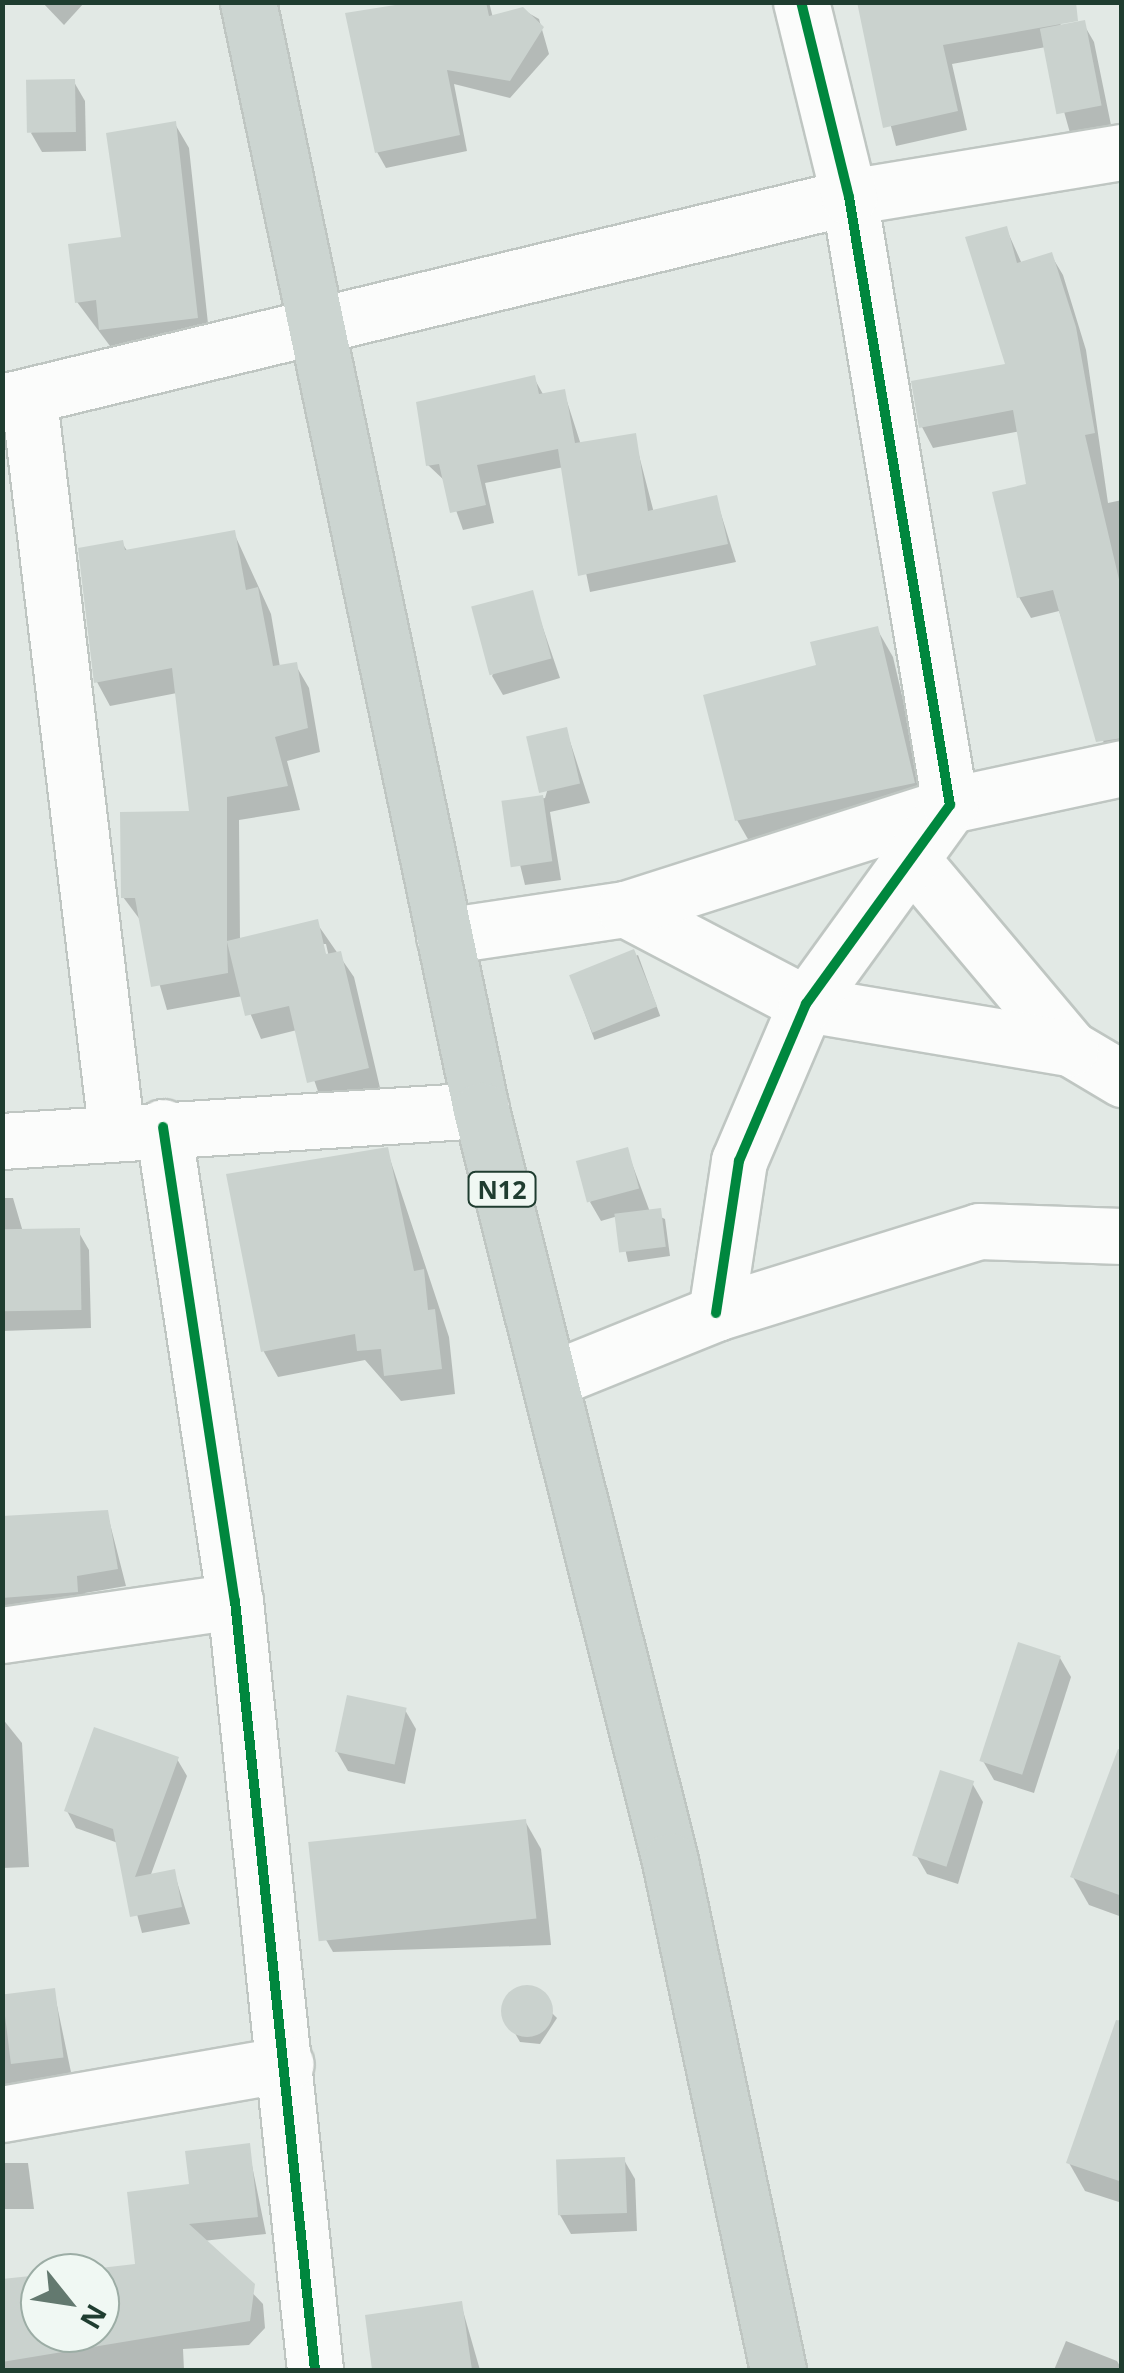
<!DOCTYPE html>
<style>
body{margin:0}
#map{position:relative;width:1124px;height:2373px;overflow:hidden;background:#e2e9e5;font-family:"Open Sans",sans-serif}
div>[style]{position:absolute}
.shadow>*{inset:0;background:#0003;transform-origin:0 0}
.building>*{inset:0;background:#cad2ce;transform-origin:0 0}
.round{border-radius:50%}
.roads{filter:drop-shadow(2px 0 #bfc6c2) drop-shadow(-2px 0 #bfc6c2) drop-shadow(0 2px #bfc6c2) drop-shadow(0 -2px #bfc6c2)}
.minor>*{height:55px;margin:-27.5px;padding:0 27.5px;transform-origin:27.5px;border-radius:27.5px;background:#fbfcfb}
.major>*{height:55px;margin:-27.5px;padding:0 27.5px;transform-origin:27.5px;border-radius:27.5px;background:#ccd5d1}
.cycleway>*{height:10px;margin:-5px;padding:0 5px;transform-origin:5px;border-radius:5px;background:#00873e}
span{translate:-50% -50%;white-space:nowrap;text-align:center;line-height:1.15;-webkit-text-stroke:10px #f0f8f3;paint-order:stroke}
.shield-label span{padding:2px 8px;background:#f0f8f3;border:2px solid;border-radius:8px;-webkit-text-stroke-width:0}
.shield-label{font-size:25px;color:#1f3d30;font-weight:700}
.frame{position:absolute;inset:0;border:5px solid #1f3d30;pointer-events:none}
.north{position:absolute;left:20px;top:2253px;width:100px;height:100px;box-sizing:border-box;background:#f0f8f3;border:2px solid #9cada5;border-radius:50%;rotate:120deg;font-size:28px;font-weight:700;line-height:40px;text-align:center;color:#1f3d30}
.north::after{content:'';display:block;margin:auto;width:35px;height:45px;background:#63796f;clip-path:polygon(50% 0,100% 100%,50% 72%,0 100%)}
</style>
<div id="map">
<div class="shadow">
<div style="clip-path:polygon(42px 2px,84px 2px,84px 3px,64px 25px)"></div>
<div style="clip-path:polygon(418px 2px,489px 2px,493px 18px,523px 10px,539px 19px,549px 54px,510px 98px,454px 84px,467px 151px,386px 168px,377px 152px)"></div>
<div style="clip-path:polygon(859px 2px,1057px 2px,1061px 27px,1083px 23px,1094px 42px,1111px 125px,1070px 133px,1046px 47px,952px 64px,967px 130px,896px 146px)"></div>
<div style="clip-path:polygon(74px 82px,85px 101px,86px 151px,42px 152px,31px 133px)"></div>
<div style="clip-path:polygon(175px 124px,189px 148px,210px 342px,116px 354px,77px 302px,124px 240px)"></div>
<div style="clip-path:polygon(1006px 228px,1022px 264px,1051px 255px,1063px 275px,1086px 350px,1108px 503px,1122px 500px,1122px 759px,1110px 761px,1059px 611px,1031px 618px,1019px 597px,1029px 485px,1020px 431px,933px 448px,922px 427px,1008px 366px)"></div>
<div style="clip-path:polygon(534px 378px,544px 396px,564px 392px,581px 445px,634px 436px,654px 513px,716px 498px,736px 562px,590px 592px,564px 467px,485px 483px,494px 523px,463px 530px,446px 482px,428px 465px)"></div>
<div style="clip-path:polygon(evenodd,234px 533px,271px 614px,280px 667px,295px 664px,309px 688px,320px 752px,287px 761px,300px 810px,239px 820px,240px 940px,316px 922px,354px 977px,381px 1092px,323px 1106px,297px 1030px,261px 1039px,243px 996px,167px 1010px,141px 921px,123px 897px,192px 814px,177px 693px,110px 706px,97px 682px,122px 543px,128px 552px,234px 533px,321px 944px,326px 944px,331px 966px,321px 944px)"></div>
<div style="clip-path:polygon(531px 593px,560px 678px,503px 695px,492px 676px)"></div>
<div style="clip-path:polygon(877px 629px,893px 657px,929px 811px,753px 848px,737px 820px)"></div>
<div style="clip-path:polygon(566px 729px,590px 803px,550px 812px,561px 880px,525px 885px,505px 804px,545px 798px)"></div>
<div style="left:638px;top:955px;width:65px;height:70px;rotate:70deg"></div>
<div style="clip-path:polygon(387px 1150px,449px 1337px,455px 1394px,401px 1401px,365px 1360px,278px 1377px,264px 1352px,229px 1176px)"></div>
<div style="clip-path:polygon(627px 1150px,650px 1212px,665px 1219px,670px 1256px,628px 1262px,618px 1216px,601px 1221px,590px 1202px)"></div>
<div style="clip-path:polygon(2px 1198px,13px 1198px,23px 1232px,78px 1231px,89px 1250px,91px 1328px,2px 1331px)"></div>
<div style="clip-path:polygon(107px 1512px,126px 1586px,85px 1593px,86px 1608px,2px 1615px,2px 1518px)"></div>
<div style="clip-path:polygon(1060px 1658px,1071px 1677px,1034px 1793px,994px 1780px,983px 1761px)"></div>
<div style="clip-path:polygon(405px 1710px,416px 1729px,405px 1784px,348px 1771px,337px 1752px)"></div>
<div style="clip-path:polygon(2px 1718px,22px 1743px,29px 1867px,2px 1868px)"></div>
<div style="clip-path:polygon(177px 1759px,187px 1776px,150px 1877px,174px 1872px,190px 1924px,142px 1933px,118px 1843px,76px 1828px,67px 1811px)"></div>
<div style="clip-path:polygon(972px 1783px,983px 1802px,958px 1884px,927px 1874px,916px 1855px)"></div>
<div style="clip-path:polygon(1122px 1809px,1122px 1917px,1089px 1905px,1073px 1877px)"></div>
<div style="clip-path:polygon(525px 1821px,541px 1849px,551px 1945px,333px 1952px,317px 1924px)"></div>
<div style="clip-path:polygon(524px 1986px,557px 2018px,540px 2044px,520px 2042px,504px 2014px)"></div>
<div style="clip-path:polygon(54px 1991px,72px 2077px,2px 2085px,2px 1997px)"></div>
<div style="clip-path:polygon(1120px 2017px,1122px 2018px,1122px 2203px,1085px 2191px,1069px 2163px)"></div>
<div style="clip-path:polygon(248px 2146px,266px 2234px,203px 2241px,263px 2304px,265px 2328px,249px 2345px,183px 2349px,184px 2370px,4px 2370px,2px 2352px,40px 2278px,40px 2333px,100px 2333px,100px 2273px,81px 2273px,137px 2267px,191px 2187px)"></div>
<div style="clip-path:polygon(624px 2160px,635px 2179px,637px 2231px,571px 2234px,560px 2215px)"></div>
<div style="clip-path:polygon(2px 2163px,28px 2163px,34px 2209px,2px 2209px)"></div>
<div style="clip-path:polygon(461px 2304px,480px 2370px,375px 2370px,368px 2317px)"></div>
<div style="clip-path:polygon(1066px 2341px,1117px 2361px,1122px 2370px,1054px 2370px)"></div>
</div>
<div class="building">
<div style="clip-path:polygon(414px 2px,486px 2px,489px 16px,523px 7px,544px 27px,510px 81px,447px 70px,460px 135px,375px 153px,345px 13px)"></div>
<div style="clip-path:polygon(857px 2px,1076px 2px,1078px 21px,943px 45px,958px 111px,883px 128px)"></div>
<div style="left:1085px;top:20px;width:87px;height:46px;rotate:79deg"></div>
<div style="left:75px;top:79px;width:53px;height:49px;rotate:89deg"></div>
<div style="clip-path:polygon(176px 121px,198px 318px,99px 330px,96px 300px,75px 303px,68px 244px,121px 237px,106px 133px)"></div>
<div style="clip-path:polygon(1007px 226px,1017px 263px,1052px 252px,1076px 327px,1095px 433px,1085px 435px,1122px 592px,1122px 738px,1096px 742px,1053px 590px,1017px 598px,992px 492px,1026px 484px,1013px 410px,919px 428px,911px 381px,1005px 364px,965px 237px)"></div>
<div style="clip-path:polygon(535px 375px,539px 394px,565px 389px,575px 443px,636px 433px,648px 511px,717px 495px,728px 544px,578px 576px,558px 449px,477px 465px,486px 505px,450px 513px,439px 464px,426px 466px,416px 402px)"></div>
<div style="clip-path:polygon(235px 530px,246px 590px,258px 587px,273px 666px,297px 662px,308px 728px,275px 737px,288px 786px,227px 797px,227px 941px,318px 919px,326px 954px,341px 951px,369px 1068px,307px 1083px,289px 1006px,245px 1016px,227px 942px,228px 973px,151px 987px,135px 898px,121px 898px,120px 812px,189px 811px,172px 668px,94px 683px,78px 548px,123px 540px,125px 550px)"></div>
<div style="left:533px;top:590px;width:71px;height:64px;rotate:75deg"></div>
<div style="clip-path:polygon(878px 626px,915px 783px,735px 821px,703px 695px,816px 665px,810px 642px)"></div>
<div style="left:567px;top:727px;width:58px;height:42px;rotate:77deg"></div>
<div style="left:543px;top:795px;width:67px;height:42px;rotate:82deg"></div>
<div style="left:634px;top:949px;width:62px;height:70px;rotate:68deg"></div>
<div style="clip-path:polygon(388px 1147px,414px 1271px,424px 1269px,428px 1310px,435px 1309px,442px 1369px,384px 1376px,381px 1349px,357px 1351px,355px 1334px,261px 1352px,226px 1174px)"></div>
<div style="left:628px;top:1147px;width:43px;height:54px;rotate:75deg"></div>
<div style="left:661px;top:1208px;width:39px;height:47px;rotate:83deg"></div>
<div style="left:80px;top:1228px;width:82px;height:78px;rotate:89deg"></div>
<div style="clip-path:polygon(108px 1510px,118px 1569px,77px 1576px,78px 1592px,2px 1598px,2px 1516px)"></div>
<div style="left:1018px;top:1642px;width:45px;height:125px;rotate:18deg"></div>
<div style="left:347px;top:1695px;width:61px;height:58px;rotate:12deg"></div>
<div style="clip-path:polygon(94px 1727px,179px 1757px,135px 1877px,175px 1869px,182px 1907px,130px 1917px,113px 1829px,64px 1811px)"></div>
<div style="clip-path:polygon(1118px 1749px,1122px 1750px,1122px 1896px,1070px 1877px)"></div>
<div style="left:940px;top:1770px;width:36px;height:90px;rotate:18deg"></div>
<div style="left:526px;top:1819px;width:100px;height:219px;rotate:84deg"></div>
<div class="round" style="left:501px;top:1985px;width:52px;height:52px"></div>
<div style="left:55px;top:1988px;width:70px;height:53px;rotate:83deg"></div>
<div style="clip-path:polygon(1116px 2020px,1122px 2021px,1122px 2182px,1066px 2163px)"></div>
<div style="clip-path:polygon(250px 2143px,258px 2217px,189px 2224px,255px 2284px,250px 2321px,2px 2362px,2px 2279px,40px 2275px,40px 2333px,100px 2333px,100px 2273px,57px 2273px,135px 2264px,127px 2192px,189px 2184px,185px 2151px)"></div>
<div style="left:625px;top:2157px;width:56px;height:69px;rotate:88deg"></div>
<div style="clip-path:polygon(462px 2301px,472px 2370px,372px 2370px,365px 2315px)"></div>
</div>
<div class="roads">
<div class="minor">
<div style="left:29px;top:400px;width:734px;rotate:83.19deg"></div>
<div style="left:2px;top:402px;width:871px;rotate:-13.61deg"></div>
<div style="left:849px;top:197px;width:277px;rotate:-9.4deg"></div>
<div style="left:911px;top:859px;width:247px;rotate:49.9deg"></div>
<div style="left:1070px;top:1048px;width:61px;rotate:30.8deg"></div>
<div style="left:625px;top:909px;width:204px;rotate:27.7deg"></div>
<div style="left:806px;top:1004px;width:268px;rotate:9.5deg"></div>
<div style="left:444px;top:936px;width:183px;rotate:-8.5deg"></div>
<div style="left:625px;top:909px;width:341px;rotate:-17.7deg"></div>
<div style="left:950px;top:805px;width:176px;rotate:-12.1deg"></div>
<div style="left:163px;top:1127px;width:479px;rotate:81.4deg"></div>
<div style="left:235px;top:1601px;width:773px;rotate:84.06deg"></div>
<div style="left:2px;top:1141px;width:480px;rotate:-3.7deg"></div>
<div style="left:716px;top:1313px;width:154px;rotate:-81.4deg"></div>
<div style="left:739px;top:1161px;width:171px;rotate:-66.9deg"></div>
<div style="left:806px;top:1004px;width:246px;rotate:-54.1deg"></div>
<div style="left:950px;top:805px;width:616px;rotate:-99.43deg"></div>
<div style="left:849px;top:197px;width:201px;rotate:-103.8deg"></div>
<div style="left:553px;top:1379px;width:176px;rotate:-22deg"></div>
<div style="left:716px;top:1313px;width:275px;rotate:-17.3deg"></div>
<div style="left:979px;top:1231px;width:143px;rotate:2deg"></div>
<div style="left:2px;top:1635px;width:235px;rotate:-8.3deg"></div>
<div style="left:2px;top:2114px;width:288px;rotate:-10deg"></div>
</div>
<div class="major">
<div style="left:248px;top:2px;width:1132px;rotate:78.12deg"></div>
<div style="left:481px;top:1110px;width:774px;rotate:75.87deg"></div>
<div style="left:670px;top:1861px;width:520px;rotate:78.02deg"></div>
</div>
</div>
<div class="cycleway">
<div style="left:163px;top:1127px;width:479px;rotate:81.4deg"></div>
<div style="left:235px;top:1601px;width:773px;rotate:84.06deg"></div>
<div style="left:716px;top:1313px;width:154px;rotate:-81.4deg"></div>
<div style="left:739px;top:1161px;width:171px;rotate:-66.9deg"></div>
<div style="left:806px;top:1004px;width:246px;rotate:-54.1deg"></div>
<div style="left:950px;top:805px;width:616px;rotate:-99.43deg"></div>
<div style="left:849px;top:197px;width:201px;rotate:-103.8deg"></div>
</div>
<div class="shield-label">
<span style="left:502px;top:1189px">N12</span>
</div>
<div class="frame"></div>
<div class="north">N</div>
</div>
